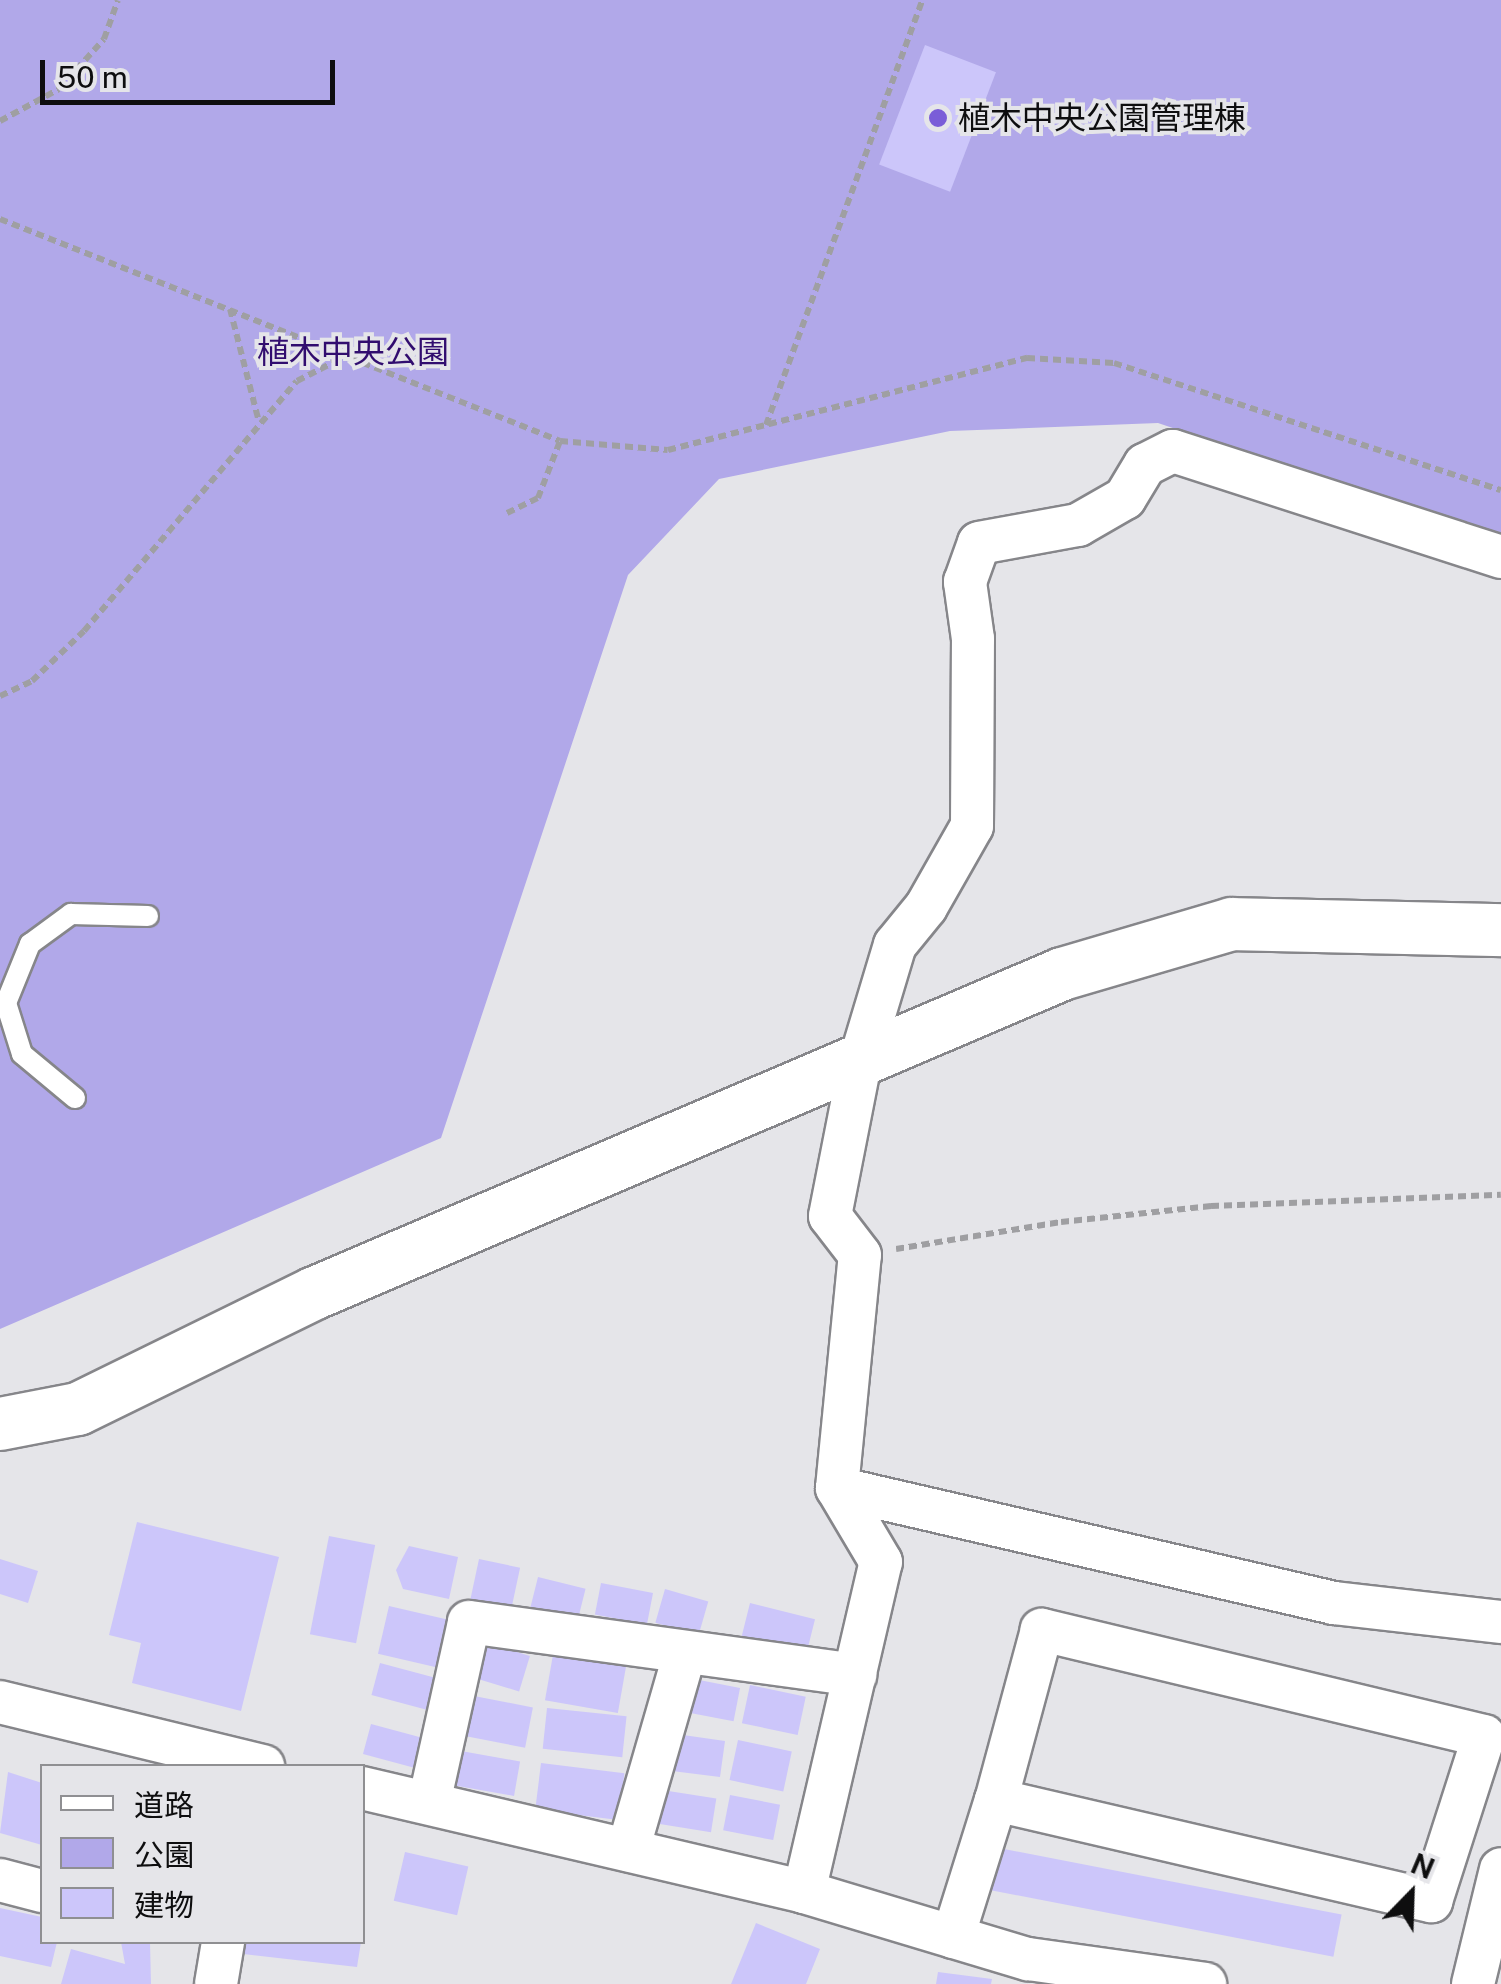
<!DOCTYPE html>
<meta charset="utf-8">
<style>
body{margin:0}
#map{position:relative;width:1501px;height:1984px;overflow:hidden;background:#e5e5e9;font-family:"Public Sans","Noto Sans JP",sans-serif}
div>[style]{position:absolute}
.green>*{inset:0;background:#b1a8e9}
.building>*{inset:0;background:#ccc6fa;transform-origin:0 0}
.path>*{height:6px;margin-top:-3px;transform-origin:0;background:repeating-linear-gradient(90deg,#9f9fa2 0 8px,transparent 0 13px)}
.roads{filter:drop-shadow(2px 0 #86868a) drop-shadow(-2px 0 #86868a) drop-shadow(0 2px #86868a) drop-shadow(0 -2px #86868a)}
.service>*{height:20px;margin:-10px;padding:0 10px;transform-origin:10px;border-radius:10px;background:#fff}
.minor>*{height:42px;margin:-21px;padding:0 21px;transform-origin:21px;border-radius:21px;background:#fff}
.tertiary>*{height:52px;margin:-26px;padding:0 26px;transform-origin:26px;border-radius:26px;background:#fff}
.dots>*{width:28px;height:28px;translate:-50% -50%;box-sizing:border-box;border:5px solid #e5e5e9;border-radius:50%}
span{translate:-50% -50%;white-space:nowrap;text-align:center;line-height:1.15;-webkit-text-stroke:8px #e5e5e9;paint-order:stroke}
.poi-label{font-size:32px;color:#0e0e0f}
.left{translate:0 -50%;text-align:left}
.park-label{font-size:32px;color:#310d6f}
.legend{position:absolute;left:40px;top:1764px;width:325px;height:180px;box-sizing:border-box;background:#e5e5e9;border:2px solid #8f8f92;margin:0;padding:12px 18px;list-style:none;font-size:30px;color:#0e0e0f}
.legend li{display:flex;align-items:center;gap:20px;height:50px}
.legend b{width:50px;border:2px solid #8f8f92}
.north{position:absolute;left:1361px;top:1844px;width:100px;height:100px;-webkit-text-stroke:8px #e5e5e9;paint-order:stroke;rotate:23deg;font-size:28px;font-weight:700;line-height:40px;text-align:center;color:#0e0e0f}
.north::after{content:'';display:block;margin:auto;width:35px;height:45px;background:#0e0e0f;clip-path:polygon(50% 0,100% 100%,50% 72%,0 100%)}
.scale{position:absolute;left:40px;top:60px;width:295px;height:45px;box-sizing:border-box;border:5px solid #0e0e0f;border-top:0;padding-left:12px;font-size:30px;line-height:35px;white-space:nowrap;color:#0e0e0f;-webkit-text-stroke:8px #e5e5e9;paint-order:stroke}
</style>
<div id="map">
<div class="green">
<div style="clip-path:polygon(0 0,1501px 0,1501px 539px,1158px 423px,950px 431px,719px 479px,628px 575px,441px 1138px,0 1329px)"></div>
</div>
<div class="building">
<div style="left:925px;top:45px;width:76px;height:128px;rotate:21deg"></div>
<div style="clip-path:polygon(137px 1522px,279px 1557px,241px 1711px,132px 1683px,141px 1643px,109px 1635px)"></div>
<div style="left:329px;top:1536px;width:47px;height:100px;rotate:11deg"></div>
<div style="clip-path:polygon(409px 1546px,458px 1557px,449px 1599px,403px 1589px,396px 1570px)"></div>
<div style="clip-path:polygon(0 1559px,38px 1571px,28px 1603px,0 1594px)"></div>
<div style="left:479px;top:1559px;width:42px;height:41px;rotate:12deg"></div>
<div style="left:538px;top:1577px;width:49px;height:32px;rotate:14deg"></div>
<div style="left:601px;top:1583px;width:53px;height:32px;rotate:11deg"></div>
<div style="left:665px;top:1589px;width:45px;height:35px;rotate:16deg"></div>
<div style="left:750px;top:1603px;width:67px;height:40px;rotate:14deg"></div>
<div style="left:389px;top:1606px;width:62px;height:49px;rotate:13deg"></div>
<div style="left:484px;top:1642px;width:48px;height:37px;rotate:17deg"></div>
<div style="left:554px;top:1649px;width:74px;height:52px;rotate:10deg"></div>
<div style="left:380px;top:1663px;width:60px;height:33px;rotate:15deg"></div>
<div style="left:689px;top:1678px;width:52px;height:34px;rotate:11deg"></div>
<div style="left:750px;top:1685px;width:57px;height:39px;rotate:12deg"></div>
<div style="left:474px;top:1696px;width:60px;height:41px;rotate:11deg"></div>
<div style="left:547px;top:1708px;width:80px;height:41px;rotate:6deg"></div>
<div style="left:371px;top:1724px;width:52px;height:31px;rotate:15deg"></div>
<div style="clip-path:polygon(676px 1734px,725px 1741px,720px 1777px,664px 1770px)"></div>
<div style="left:738px;top:1740px;width:55px;height:41px;rotate:12deg"></div>
<div style="left:461px;top:1751px;width:60px;height:35px;rotate:10deg"></div>
<div style="left:541px;top:1763px;width:84px;height:47px;rotate:7deg"></div>
<div style="clip-path:polygon(8px 1772px,42px 1783px,42px 1845px,0 1833px)"></div>
<div style="left:662px;top:1790px;width:55px;height:34px;rotate:9deg"></div>
<div style="left:730px;top:1795px;width:51px;height:36px;rotate:11deg"></div>
<div style="left:999px;top:1848px;width:349px;height:43px;rotate:11deg"></div>
<div style="left:405px;top:1852px;width:65px;height:50px;rotate:13deg"></div>
<div style="clip-path:polygon(0 1908px,42px 1917px,42px 1942px,57px 1942px,51px 1967px,0 1956px)"></div>
<div style="clip-path:polygon(756px 1923px,820px 1949px,806px 1984px,731px 1984px)"></div>
<div style="clip-path:polygon(121px 1942px,150px 1942px,151px 1984px,61px 1984px,71px 1949px,125px 1964px)"></div>
<div style="clip-path:polygon(237px 1942px,361px 1942px,357px 1967px,235px 1953px)"></div>
<div style="clip-path:polygon(938px 1972px,992px 1979px,991px 1984px,936px 1984px)"></div>
</div>
<div class="path">
<div style="left:0;top:121px;width:67px;rotate:-28.5deg"></div>
<div style="left:59px;top:89px;width:67px;rotate:-48deg"></div>
<div style="left:104px;top:39px;width:41px;rotate:-70.3deg"></div>
<div style="left:0;top:219px;width:602px;rotate:21.62deg"></div>
<div style="left:560px;top:441px;width:108px;rotate:4.8deg"></div>
<div style="left:668px;top:450px;width:371px;rotate:-14.4deg"></div>
<div style="left:1027px;top:358px;width:87px;rotate:3.3deg"></div>
<div style="left:1114px;top:363px;width:407px;rotate:18.2deg"></div>
<div style="left:230px;top:309px;width:113px;rotate:75.6deg"></div>
<div style="left:766px;top:425px;width:453px;rotate:-69.8deg"></div>
<div style="left:507px;top:513px;width:34px;rotate:-26deg"></div>
<div style="left:538px;top:498px;width:61px;rotate:-68.9deg"></div>
<div style="left:0;top:696px;width:35px;rotate:-25deg"></div>
<div style="left:32px;top:681px;width:72px;rotate:-43.9deg"></div>
<div style="left:84px;top:631px;width:328px;rotate:-49.6deg"></div>
<div style="left:297px;top:381px;width:51px;rotate:-27.1deg"></div>
<div style="left:896px;top:1249px;width:167px;rotate:-9.3deg"></div>
<div style="left:1061px;top:1222px;width:151px;rotate:-6.1deg"></div>
<div style="left:1211px;top:1206px;width:290px;rotate:-2.2deg"></div>
</div>
<div class="roads">
<div class="service">
<div style="left:75px;top:1098px;width:69px;rotate:-140.3deg"></div>
<div style="left:22px;top:1054px;width:53px;rotate:-107.4deg"></div>
<div style="left:6px;top:1003px;width:64px;rotate:-67.9deg"></div>
<div style="left:30px;top:944px;width:51px;rotate:-36.2deg"></div>
<div style="left:71px;top:914px;width:77px;rotate:1.5deg"></div>
</div>
<div class="minor">
<div style="left:837px;top:1488px;width:510px;rotate:13.03deg"></div>
<div style="left:1334px;top:1603px;width:168px;rotate:6.5deg"></div>
<div style="left:0;top:1702px;width:271px;rotate:13.7deg"></div>
<div style="left:362px;top:1788px;width:454px;rotate:13.2deg"></div>
<div style="left:804px;top:1892px;width:234px;rotate:16.7deg"></div>
<div style="left:1028px;top:1959px;width:179px;rotate:8deg"></div>
<div style="left:429px;top:1803px;width:185px;rotate:-77.5deg"></div>
<div style="left:469px;top:1622px;width:390px;rotate:7.8deg"></div>
<div style="left:628px;top:1850px;width:205px;rotate:-73.9deg"></div>
<div style="left:0;top:1880px;width:43px;rotate:14.7deg"></div>
<div style="left:804px;top:1892px;width:339px;rotate:-76.9deg"></div>
<div style="left:881px;top:1562px;width:86px;rotate:-120.7deg"></div>
<div style="left:837px;top:1488px;width:234px;rotate:-84.4deg"></div>
<div style="left:860px;top:1255px;width:49px;rotate:-127.6deg"></div>
<div style="left:830px;top:1216px;width:161px;rotate:-78.9deg"></div>
<div style="left:861px;top:1058px;width:118px;rotate:-73.3deg"></div>
<div style="left:895px;top:945px;width:49px;rotate:-50.8deg"></div>
<div style="left:926px;top:907px;width:93px;rotate:-60.4deg"></div>
<div style="left:972px;top:826px;width:187px;rotate:-89.7deg"></div>
<div style="left:973px;top:639px;width:58px;rotate:-98deg"></div>
<div style="left:965px;top:582px;width:41px;rotate:-70.3deg"></div>
<div style="left:979px;top:543px;width:101px;rotate:-10.3deg"></div>
<div style="left:1078px;top:525px;width:54px;rotate:-29.9deg"></div>
<div style="left:1125px;top:498px;width:39px;rotate:-59deg"></div>
<div style="left:1145px;top:465px;width:31px;rotate:-27deg"></div>
<div style="left:1173px;top:451px;width:345px;rotate:17.9deg"></div>
<div style="left:953px;top:1937px;width:144px;rotate:-72.6deg"></div>
<div style="left:996px;top:1800px;width:447px;rotate:13.1deg"></div>
<div style="left:1431px;top:1901px;width:173px;rotate:-72.2deg"></div>
<div style="left:1484px;top:1736px;width:455px;rotate:-166.5deg"></div>
<div style="left:1042px;top:1630px;width:176px;rotate:105.1deg"></div>
<div style="left:216px;top:1984px;width:43px;rotate:-80.5deg"></div>
<div style="left:1473px;top:1984px;width:118px;rotate:-76.3deg"></div>
</div>
<div class="tertiary">
<div style="left:0;top:1424px;width:79px;rotate:-10.9deg"></div>
<div style="left:78px;top:1409px;width:264px;rotate:-26.1deg"></div>
<div style="left:315px;top:1293px;width:812px;rotate:-23.12deg"></div>
<div style="left:1062px;top:974px;width:177px;rotate:-16.4deg"></div>
<div style="left:1232px;top:924px;width:269px;rotate:1.3deg"></div>
</div>
</div>
<div class="dots">
<div style="left:938px;top:118px;background:#7a5dd8"></div>
</div>
<div class="poi-label">
<span class="left" style="left:958px;top:118px">植木中央公園管理棟</span>
</div>
<div class="park-label">
<span style="left:353px;top:352px">植木中央公園</span>
</div>
<ul class="legend">
<li><b style="height:12px;background:#fff"></b>道路</li>
<li><b style="height:28px;background:#b1a8e9"></b>公園</li>
<li><b style="height:28px;background:#ccc6fa"></b>建物</li>
</ul>
<div class="north">N</div>
<div class="scale">50 m</div>
</div>
